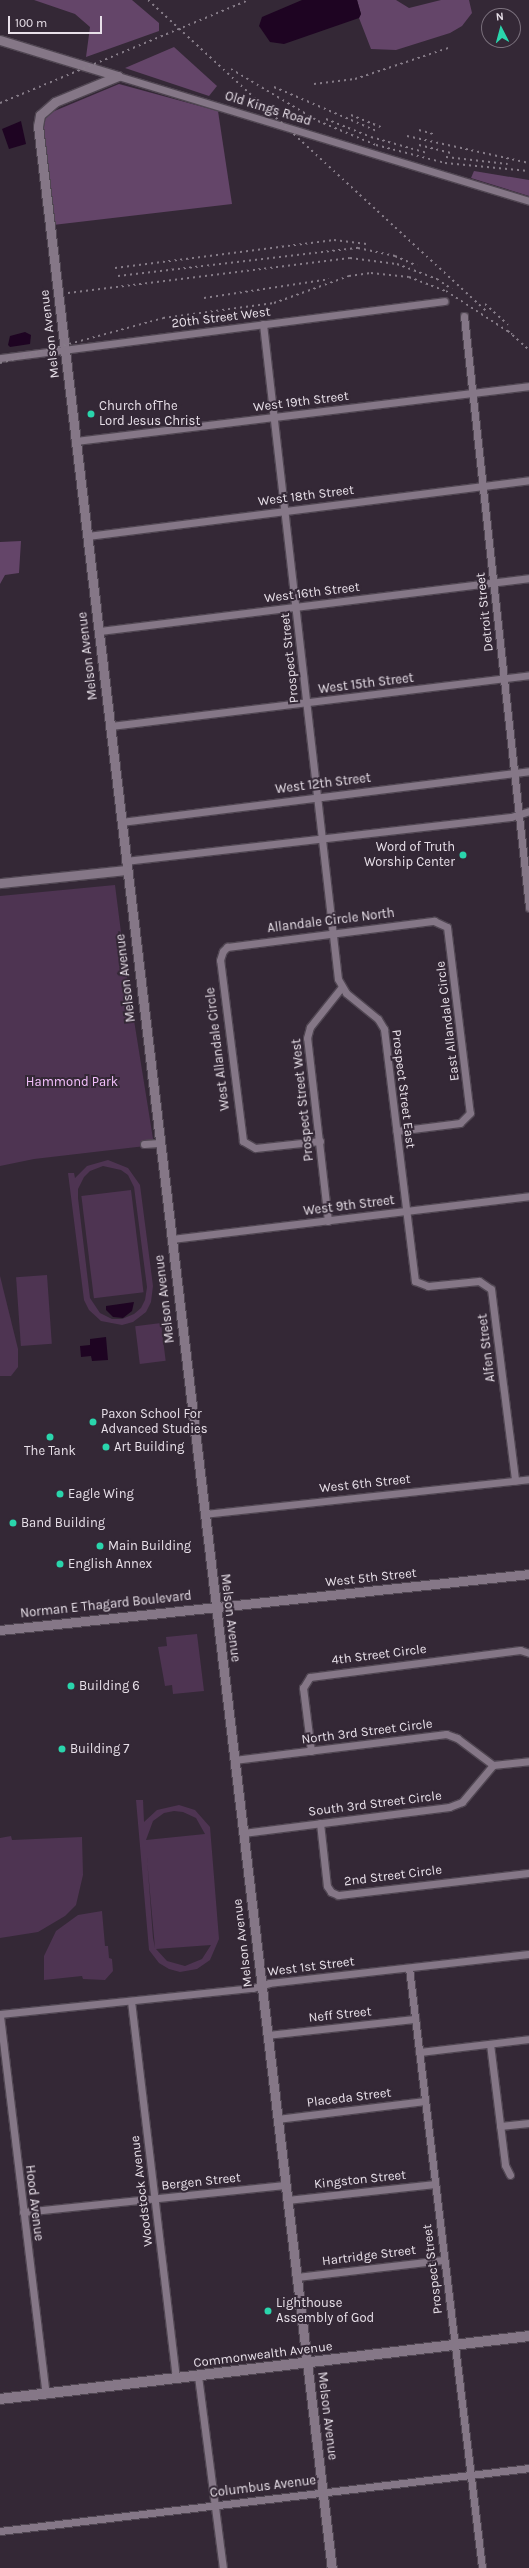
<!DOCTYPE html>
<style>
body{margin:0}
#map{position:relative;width:529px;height:2568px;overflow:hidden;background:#342836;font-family:Karla,sans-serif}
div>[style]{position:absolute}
.green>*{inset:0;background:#4e3452;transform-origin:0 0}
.forest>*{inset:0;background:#644569}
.water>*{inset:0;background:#1e0422}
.roads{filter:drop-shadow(1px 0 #504652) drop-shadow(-1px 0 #504652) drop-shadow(0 1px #504652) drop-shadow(0 -1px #504652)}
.minor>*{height:7px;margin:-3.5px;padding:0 3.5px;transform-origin:3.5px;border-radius:3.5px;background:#857787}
.tertiary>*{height:9px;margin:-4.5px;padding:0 4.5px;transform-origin:4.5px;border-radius:4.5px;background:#857787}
.secondary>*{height:10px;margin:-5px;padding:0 5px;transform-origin:5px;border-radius:5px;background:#857787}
.rail>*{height:2px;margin-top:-1px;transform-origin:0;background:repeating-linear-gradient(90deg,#867c88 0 2px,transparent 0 6px)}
.dots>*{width:11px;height:11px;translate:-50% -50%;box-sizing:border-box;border:2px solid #342836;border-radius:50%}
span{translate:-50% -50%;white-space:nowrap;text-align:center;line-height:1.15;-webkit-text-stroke:4px #342836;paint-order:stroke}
.street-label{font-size:13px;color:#e8e0e9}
.poi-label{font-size:13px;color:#e8e0e9}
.left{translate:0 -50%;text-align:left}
.right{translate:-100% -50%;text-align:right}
.park-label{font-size:13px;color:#f5c1fe}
.north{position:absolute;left:481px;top:8px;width:40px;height:40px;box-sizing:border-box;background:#342836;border:1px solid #7c727e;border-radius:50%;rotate:354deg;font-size:11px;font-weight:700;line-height:16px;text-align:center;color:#e8e0e9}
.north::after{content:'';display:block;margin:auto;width:14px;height:18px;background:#2ad5ac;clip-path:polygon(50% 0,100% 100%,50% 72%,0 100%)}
.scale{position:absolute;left:8px;top:16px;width:94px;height:18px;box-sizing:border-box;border:2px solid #e8e0e9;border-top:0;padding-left:5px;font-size:12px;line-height:14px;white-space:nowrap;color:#e8e0e9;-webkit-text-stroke:3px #342836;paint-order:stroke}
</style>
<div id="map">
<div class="green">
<div style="clip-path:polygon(115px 885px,125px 964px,154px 1145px,34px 1159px,0 1166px,0 896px)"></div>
<div style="clip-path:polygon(evenodd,108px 1160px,128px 1168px,140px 1185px,153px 1286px,151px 1302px,146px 1312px,133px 1322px,122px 1325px,101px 1321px,89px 1310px,84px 1300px,68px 1173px,74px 1173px,75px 1178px,87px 1166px,108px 1160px,103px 1166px,121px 1170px,128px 1175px,134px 1187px,147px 1287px,145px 1300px,141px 1308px,134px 1314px,122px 1319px,112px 1319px,100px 1313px,90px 1298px,78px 1198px,78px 1189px,84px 1177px,90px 1171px,103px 1166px)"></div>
<div style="left:131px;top:1190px;width:103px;height:50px;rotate:83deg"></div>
<div style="left:47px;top:1275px;width:69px;height:31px;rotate:86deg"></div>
<div style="clip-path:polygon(0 1276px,18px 1349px,18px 1367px,11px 1376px,0 1376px)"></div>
<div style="left:161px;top:1323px;width:38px;height:26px;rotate:83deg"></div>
<div style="clip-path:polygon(197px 1634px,204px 1691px,173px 1694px,172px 1685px,165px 1686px,158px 1647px,167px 1646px,166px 1637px)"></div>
<div style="clip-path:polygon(evenodd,136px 1800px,143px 1800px,144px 1822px,157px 1810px,179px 1805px,195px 1810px,210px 1827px,219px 1939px,210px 1960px,197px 1969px,180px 1972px,169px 1969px,159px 1963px,149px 1950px,136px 1800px,174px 1811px,183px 1812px,196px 1818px,205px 1834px,146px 1840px,153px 1821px,164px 1813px,174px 1811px,136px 1800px,147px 1858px,147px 1859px,155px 1948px,153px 1938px,147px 1858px,136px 1800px,211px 1945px,202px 1959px,185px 1966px,167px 1961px,156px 1949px,211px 1945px)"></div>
<div style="clip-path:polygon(11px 1836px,12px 1840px,82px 1837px,83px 1875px,76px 1905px,65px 1916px,38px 1932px,0 1938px,0 1838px)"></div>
<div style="clip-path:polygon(102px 1911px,105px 1946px,108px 1946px,109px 1958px,112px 1959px,113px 1971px,105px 1980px,83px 1979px,82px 1976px,44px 1980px,44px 1956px,56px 1931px,78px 1915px)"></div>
</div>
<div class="forest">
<div style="clip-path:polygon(34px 0,132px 0,159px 23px,159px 31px,86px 57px,90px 27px,75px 14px)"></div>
<div style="clip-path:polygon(357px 0,396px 0,409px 8px,441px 0,469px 0,472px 13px,462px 26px,450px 33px,396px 50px,371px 49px,359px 18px,361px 14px)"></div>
<div style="clip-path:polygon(174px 47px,217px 86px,209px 96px,125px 68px)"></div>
<div style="clip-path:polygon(119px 84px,218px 111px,232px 204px,53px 225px,42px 122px,52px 112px)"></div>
<div style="clip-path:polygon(474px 171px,529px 180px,529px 196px,471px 178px)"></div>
<div style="clip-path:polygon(21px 541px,19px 573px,5px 575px,0 584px,0 542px)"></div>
</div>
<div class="water">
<div style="clip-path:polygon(302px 0,357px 0,361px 14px,359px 18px,284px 44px,270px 42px,259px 26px,262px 17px)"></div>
<div style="clip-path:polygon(21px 121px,26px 144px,9px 149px,2px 129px)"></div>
<div style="clip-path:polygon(25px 332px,31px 335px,30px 344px,10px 347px,8px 345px,10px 336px)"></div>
<div style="clip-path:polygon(134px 1302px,132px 1311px,123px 1318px,113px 1317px,106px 1310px,106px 1306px)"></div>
<div style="clip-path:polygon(106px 1337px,108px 1360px,92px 1361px,91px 1356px,81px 1357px,80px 1346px,90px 1345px,90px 1339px)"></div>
</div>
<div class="roads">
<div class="minor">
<div style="left:118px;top:76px;width:430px;rotate:16.9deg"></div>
<div style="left:464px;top:316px;width:595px;rotate:83.72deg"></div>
<div style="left:263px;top:324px;width:659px;rotate:83.47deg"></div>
<div style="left:338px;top:979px;width:16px;rotate:60deg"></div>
<div style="left:346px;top:993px;width:41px;rotate:39.1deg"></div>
<div style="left:378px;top:1019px;width:12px;rotate:59deg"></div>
<div style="left:384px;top:1029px;width:254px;rotate:83deg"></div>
<div style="left:415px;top:1281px;width:14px;rotate:21deg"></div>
<div style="left:428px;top:1286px;width:51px;rotate:-5.6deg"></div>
<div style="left:479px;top:1281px;width:14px;rotate:34deg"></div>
<div style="left:491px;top:1289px;width:193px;rotate:82.8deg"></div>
<div style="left:0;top:358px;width:448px;rotate:-7.3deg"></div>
<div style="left:75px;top:441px;width:457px;rotate:-6.9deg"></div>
<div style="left:87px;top:536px;width:446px;rotate:-7.2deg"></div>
<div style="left:99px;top:631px;width:433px;rotate:-7deg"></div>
<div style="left:110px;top:726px;width:422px;rotate:-6.9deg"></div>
<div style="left:121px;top:822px;width:411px;rotate:-7.1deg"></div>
<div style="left:125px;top:861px;width:388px;rotate:-6.5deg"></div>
<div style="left:511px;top:817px;width:19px;rotate:-18deg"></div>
<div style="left:320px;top:1141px;width:65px;rotate:173.9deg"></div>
<div style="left:255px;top:1148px;width:14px;rotate:-150deg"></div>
<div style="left:243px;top:1141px;width:182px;rotate:-97.2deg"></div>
<div style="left:220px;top:960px;width:9px;rotate:-72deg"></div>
<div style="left:223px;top:951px;width:6px;rotate:-45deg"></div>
<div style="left:227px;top:947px;width:209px;rotate:-7.2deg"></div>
<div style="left:434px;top:921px;width:14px;rotate:25deg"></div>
<div style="left:447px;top:927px;width:187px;rotate:83deg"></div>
<div style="left:470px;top:1113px;width:14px;rotate:135deg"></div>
<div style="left:460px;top:1123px;width:64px;rotate:172.9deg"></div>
<div style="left:144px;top:1144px;width:15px;rotate:-4deg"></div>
<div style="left:328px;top:1221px;width:184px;rotate:-96.5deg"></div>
<div style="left:307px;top:1038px;width:11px;rotate:-75deg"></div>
<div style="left:310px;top:1027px;width:50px;rotate:-51.5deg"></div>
<div style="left:171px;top:1239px;width:361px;rotate:-6.8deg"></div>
<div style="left:204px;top:1514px;width:327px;rotate:-6.1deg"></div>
<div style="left:311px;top:1751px;width:64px;rotate:-97.2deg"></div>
<div style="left:303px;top:1688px;width:13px;rotate:-58deg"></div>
<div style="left:310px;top:1677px;width:212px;rotate:-7.3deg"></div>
<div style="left:520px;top:1650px;width:9px;rotate:18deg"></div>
<div style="left:234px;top:1760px;width:214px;rotate:-7deg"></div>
<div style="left:446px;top:1734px;width:12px;rotate:20deg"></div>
<div style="left:457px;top:1738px;width:45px;rotate:36.9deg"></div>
<div style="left:493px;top:1765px;width:36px;rotate:-6deg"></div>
<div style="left:320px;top:1823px;width:63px;rotate:83.7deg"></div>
<div style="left:327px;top:1886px;width:7px;rotate:56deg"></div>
<div style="left:331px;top:1892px;width:8px;rotate:23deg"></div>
<div style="left:338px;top:1895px;width:192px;rotate:-6.6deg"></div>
<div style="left:243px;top:1833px;width:208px;rotate:-7.2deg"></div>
<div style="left:449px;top:1807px;width:14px;rotate:-21deg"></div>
<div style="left:462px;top:1802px;width:48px;rotate:-50deg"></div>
<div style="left:409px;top:1968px;width:604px;rotate:83.06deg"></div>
<div style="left:131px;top:2001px;width:380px;rotate:83.2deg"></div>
<div style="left:0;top:2014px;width:254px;rotate:-5.9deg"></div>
<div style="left:253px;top:1988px;width:17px;rotate:-17deg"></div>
<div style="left:269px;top:1983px;width:262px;rotate:-6.4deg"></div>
<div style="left:0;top:2016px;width:381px;rotate:83.1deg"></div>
<div style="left:267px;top:2035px;width:149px;rotate:-6.2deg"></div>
<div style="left:490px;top:2044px;width:122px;rotate:82.9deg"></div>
<div style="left:505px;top:2165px;width:11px;rotate:63deg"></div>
<div style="left:419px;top:2052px;width:111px;rotate:-6.7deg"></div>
<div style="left:277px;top:2119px;width:149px;rotate:-6.9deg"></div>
<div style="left:500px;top:2126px;width:29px;rotate:-6deg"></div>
<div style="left:287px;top:2200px;width:149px;rotate:-6.2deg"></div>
<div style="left:23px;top:2212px;width:263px;rotate:-5.9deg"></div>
<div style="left:296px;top:2277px;width:149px;rotate:-6.6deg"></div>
<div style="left:198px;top:2376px;width:194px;rotate:82.6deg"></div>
<div style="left:0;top:2531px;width:533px;rotate:-6.79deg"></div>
</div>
<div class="tertiary">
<div style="left:0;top:40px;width:123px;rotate:17deg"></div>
<div style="left:118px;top:76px;width:68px;rotate:157.6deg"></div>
<div style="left:55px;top:102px;width:20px;rotate:139deg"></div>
<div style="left:40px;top:115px;width:11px;rotate:100deg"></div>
<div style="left:38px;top:126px;width:2460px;rotate:83.14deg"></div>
<div style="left:0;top:883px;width:127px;rotate:-5.9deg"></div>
<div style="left:0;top:1630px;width:532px;rotate:-6.04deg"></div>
</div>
<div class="secondary">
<div style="left:0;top:2399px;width:533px;rotate:-6.79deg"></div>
</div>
</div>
<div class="rail">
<div style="left:148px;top:0;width:459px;rotate:42.6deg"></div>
<div style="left:231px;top:69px;width:101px;rotate:30.9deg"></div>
<div style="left:318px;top:121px;width:63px;rotate:22.5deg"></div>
<div style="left:376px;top:145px;width:71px;rotate:14.6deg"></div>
<div style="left:445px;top:163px;width:84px;rotate:5.4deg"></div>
<div style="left:314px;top:84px;width:41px;rotate:-7deg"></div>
<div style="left:355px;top:79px;width:101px;rotate:-18.4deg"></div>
<div style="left:274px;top:87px;width:114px;rotate:23.2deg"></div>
<div style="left:0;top:103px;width:269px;rotate:-22.5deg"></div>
<div style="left:351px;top:115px;width:32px;rotate:22deg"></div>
<div style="left:326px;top:119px;width:48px;rotate:21.8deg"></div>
<div style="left:371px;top:137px;width:58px;rotate:15.9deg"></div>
<div style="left:419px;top:130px;width:15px;rotate:16deg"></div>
<div style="left:407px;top:136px;width:125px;rotate:12.5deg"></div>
<div style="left:419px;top:145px;width:36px;rotate:14deg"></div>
<div style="left:446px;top:157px;width:62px;rotate:6.4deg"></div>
<div style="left:115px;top:268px;width:221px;rotate:-7.3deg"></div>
<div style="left:334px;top:240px;width:33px;rotate:7deg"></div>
<div style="left:118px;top:276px;width:242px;rotate:-6.7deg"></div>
<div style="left:358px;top:248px;width:38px;rotate:12deg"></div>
<div style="left:395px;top:256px;width:24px;rotate:24deg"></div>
<div style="left:68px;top:293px;width:284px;rotate:-7.1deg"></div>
<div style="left:350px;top:258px;width:47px;rotate:7.3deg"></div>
<div style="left:397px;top:264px;width:43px;rotate:20.6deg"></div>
<div style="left:437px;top:279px;width:18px;rotate:34deg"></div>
<div style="left:204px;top:298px;width:126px;rotate:-8.6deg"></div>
<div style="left:485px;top:304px;width:31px;rotate:42deg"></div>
<div style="left:508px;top:331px;width:28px;rotate:42deg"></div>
<div style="left:0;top:363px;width:169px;rotate:-15.4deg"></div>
<div style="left:163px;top:318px;width:112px;rotate:-7.7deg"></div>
<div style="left:274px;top:303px;width:80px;rotate:-19.8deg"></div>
<div style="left:349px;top:276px;width:22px;rotate:-8deg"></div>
<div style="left:371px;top:273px;width:38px;rotate:6deg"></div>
<div style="left:409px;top:277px;width:40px;rotate:21deg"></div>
<div style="left:446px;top:291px;width:79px;rotate:33.1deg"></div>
</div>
<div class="dots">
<div style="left:91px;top:414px;background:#2ad5ac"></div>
<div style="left:463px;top:855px;background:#2ad5ac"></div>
<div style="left:93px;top:1422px;background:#2ad5ac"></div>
<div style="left:50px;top:1437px;background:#2ad5ac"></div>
<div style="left:106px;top:1447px;background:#2ad5ac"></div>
<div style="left:60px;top:1494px;background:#2ad5ac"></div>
<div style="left:13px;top:1523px;background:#2ad5ac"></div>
<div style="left:100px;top:1546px;background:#2ad5ac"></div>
<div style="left:60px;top:1564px;background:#2ad5ac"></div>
<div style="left:71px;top:1686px;background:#2ad5ac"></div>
<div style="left:62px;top:1749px;background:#2ad5ac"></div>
<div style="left:268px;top:2311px;background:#2ad5ac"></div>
</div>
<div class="street-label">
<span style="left:268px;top:109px;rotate:17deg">Old Kings Road</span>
<span style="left:221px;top:318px;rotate:-7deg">20th Street West</span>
<span style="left:50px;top:334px;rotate:-97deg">Melson Avenue</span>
<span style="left:301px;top:402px;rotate:-7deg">West 19th Street</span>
<span style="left:306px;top:496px;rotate:-7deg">West 18th Street</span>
<span style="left:312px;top:593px;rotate:-7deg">West 16th Street</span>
<span style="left:485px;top:612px;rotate:-96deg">Detroit Street</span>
<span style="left:88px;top:656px;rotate:-97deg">Melson Avenue</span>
<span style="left:290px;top:658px;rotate:-96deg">Prospect Street</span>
<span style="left:366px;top:684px;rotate:-7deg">West 15th Street</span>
<span style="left:323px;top:784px;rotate:-7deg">West 12th Street</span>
<span style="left:331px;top:921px;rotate:-7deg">Allandale Circle North</span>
<span style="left:126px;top:978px;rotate:-97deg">Melson Avenue</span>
<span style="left:448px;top:1021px;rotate:-97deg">East Allandale Circle</span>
<span style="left:218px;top:1049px;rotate:-97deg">West Allandale Circle</span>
<span style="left:403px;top:1089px;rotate:83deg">Prospect Street East</span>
<span style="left:303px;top:1100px;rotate:-96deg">Prospect Street West</span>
<span style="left:349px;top:1206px;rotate:-7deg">West 9th Street</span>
<span style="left:165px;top:1299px;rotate:-97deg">Melson Avenue</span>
<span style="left:487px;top:1348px;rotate:-97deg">Alfen Street</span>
<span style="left:365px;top:1484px;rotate:-6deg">West 6th Street</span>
<span style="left:371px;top:1578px;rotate:-6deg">West 5th Street</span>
<span style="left:106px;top:1605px;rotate:-6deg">Norman E Thagard Boulevard</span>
<span style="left:230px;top:1618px;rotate:83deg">Melson Avenue</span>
<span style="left:379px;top:1655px;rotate:-7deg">4th Street Circle</span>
<span style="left:367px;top:1732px;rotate:-7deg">North 3rd Street Circle</span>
<span style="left:375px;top:1804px;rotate:-7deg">South 3rd Street Circle</span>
<span style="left:393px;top:1876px;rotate:-7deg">2nd Street Circle</span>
<span style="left:243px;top:1943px;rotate:-97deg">Melson Avenue</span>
<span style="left:311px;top:1967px;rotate:-7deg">West 1st Street</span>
<span style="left:340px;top:2015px;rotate:-6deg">Neff Street</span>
<span style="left:349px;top:2098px;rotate:-7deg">Placeda Street</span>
<span style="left:360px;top:2180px;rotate:-6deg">Kingston Street</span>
<span style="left:201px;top:2182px;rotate:-6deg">Bergen Street</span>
<span style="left:142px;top:2191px;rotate:-97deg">Woodstock Avenue</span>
<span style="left:34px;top:2203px;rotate:83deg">Hood Avenue</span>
<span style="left:369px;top:2256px;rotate:-7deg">Hartridge Street</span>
<span style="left:433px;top:2269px;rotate:-97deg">Prospect Street</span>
<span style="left:263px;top:2355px;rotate:-7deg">Commonwealth Avenue</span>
<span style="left:327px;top:2416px;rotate:83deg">Melson Avenue</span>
<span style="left:263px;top:2487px;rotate:-7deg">Columbus Avenue</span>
</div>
<div class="poi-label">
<span class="left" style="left:99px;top:414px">Church ofThe<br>Lord Jesus Christ</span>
<span class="right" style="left:455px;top:855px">Word of Truth<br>Worship Center</span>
<span class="left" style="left:101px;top:1422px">Paxon School For<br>Advanced Studies</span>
<span class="left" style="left:114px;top:1447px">Art Building</span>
<span style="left:50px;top:1451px">The Tank</span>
<span class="left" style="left:68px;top:1494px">Eagle Wing</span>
<span class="left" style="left:21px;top:1523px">Band Building</span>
<span class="left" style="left:108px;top:1546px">Main Building</span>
<span class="left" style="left:68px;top:1564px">English Annex</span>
<span class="left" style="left:79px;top:1686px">Building 6</span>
<span class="left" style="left:70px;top:1749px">Building 7</span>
<span class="left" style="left:276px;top:2311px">Lighthouse<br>Assembly of God</span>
</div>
<div class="park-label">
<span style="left:72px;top:1082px">Hammond Park</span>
</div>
<div class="north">N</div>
<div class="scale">100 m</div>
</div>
